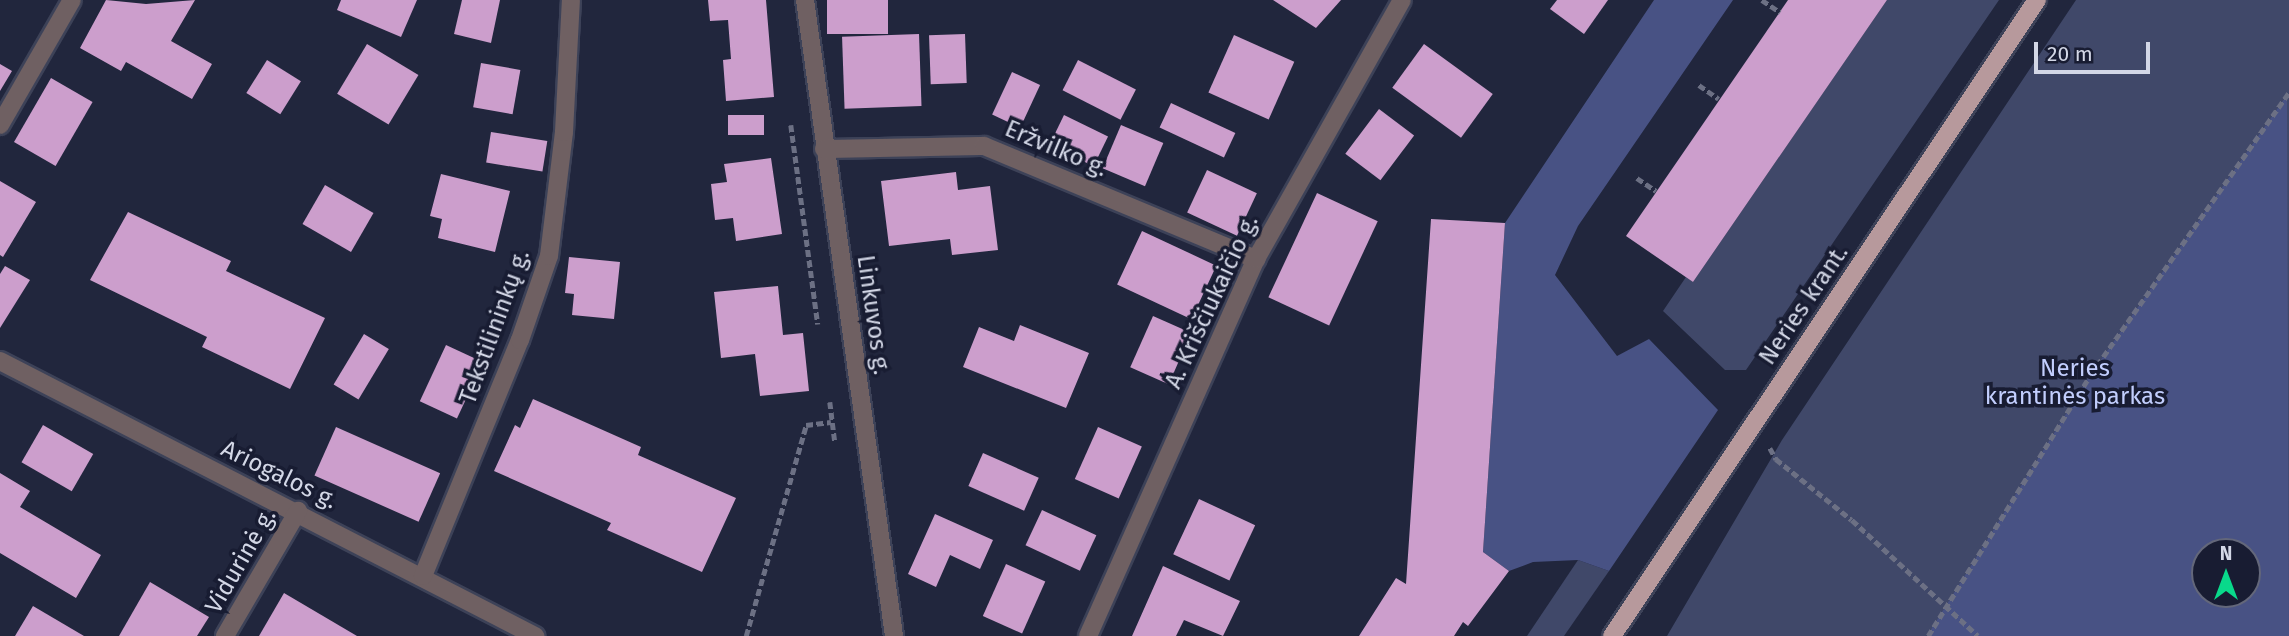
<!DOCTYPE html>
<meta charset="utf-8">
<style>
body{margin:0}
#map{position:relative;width:2289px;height:636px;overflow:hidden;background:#21263d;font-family:"Fira Sans",sans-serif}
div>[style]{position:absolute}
.green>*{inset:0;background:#404869}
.forest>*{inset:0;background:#485284}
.building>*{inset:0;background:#cc9ecc;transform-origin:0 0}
.path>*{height:4.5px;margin-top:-2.25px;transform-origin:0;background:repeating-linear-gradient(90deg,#6c7084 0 7px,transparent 0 10.5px)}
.roads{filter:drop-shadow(2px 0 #3d4258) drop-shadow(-2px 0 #3d4258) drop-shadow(0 2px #3d4258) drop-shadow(0 -2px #3d4258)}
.minor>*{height:18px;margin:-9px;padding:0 9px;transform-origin:9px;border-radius:9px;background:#6f6062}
.major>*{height:18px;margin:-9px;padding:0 9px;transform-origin:9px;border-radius:9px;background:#b7999c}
span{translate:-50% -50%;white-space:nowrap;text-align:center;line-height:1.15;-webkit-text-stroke:7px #181c32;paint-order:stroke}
.street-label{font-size:24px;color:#d3d7e6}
.park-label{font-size:24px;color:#c2cefd}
.north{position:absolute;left:2191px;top:538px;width:70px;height:70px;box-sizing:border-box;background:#181c32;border:2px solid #63677a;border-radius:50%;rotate:0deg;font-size:19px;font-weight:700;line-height:28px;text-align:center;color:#d3d7e6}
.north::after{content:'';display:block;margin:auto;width:24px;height:32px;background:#09d98b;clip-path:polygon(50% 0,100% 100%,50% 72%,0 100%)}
.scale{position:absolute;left:2034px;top:42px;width:116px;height:32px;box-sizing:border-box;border:4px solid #d3d7e6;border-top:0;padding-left:9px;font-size:21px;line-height:24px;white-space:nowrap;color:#d3d7e6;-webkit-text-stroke:5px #181c32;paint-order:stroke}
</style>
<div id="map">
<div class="green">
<div style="clip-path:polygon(1887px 0,1999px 0,1746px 370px,1725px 370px,1663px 311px,1686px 277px,1693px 282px)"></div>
<div style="clip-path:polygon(evenodd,2076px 0,2289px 0,2289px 636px,1667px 636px,1782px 440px,2076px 0,2205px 552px,2247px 552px,2247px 594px,2205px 594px,2205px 552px)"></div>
<div style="clip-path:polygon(1578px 560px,1609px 571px,1564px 636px,1527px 636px)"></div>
</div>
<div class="forest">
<div style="clip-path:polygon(1654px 0,1733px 0,1578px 226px,1555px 275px,1617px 356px,1649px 339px,1718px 410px,1609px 571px,1578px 560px,1533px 562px,1509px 571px,1483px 552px,1505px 223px)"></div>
<div style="clip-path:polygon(evenodd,2287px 95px,2289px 636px,1927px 636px,2091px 374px,2287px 95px,2247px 552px,2247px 594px,2205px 594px,2205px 552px,2247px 552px)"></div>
</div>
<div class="building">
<div style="clip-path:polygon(106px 0,146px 4px,195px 0,171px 41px,212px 64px,192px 99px,126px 62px,121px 71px,80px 48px)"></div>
<div style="clip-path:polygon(341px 0,417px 0,401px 37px,337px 10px)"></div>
<div style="clip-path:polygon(462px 0,500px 0,491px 43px,454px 34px)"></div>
<div style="clip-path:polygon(708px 0,766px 0,774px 97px,726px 101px,723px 60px,731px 59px,728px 20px,710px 21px)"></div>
<div style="left:827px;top:0;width:61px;height:34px"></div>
<div style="clip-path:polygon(1273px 0,1341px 0,1316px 28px)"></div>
<div style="clip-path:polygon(1557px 0,1608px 0,1584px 34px,1550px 9px)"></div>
<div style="clip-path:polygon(1788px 0,1887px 0,1693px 282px,1626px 236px)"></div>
<div style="left:919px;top:34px;width:72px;height:77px;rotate:88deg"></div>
<div style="left:965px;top:34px;width:49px;height:36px;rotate:88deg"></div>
<div style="left:1234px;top:35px;width:66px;height:63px;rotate:24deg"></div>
<div style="left:367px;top:44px;width:60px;height:58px;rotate:31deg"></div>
<div style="left:1424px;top:44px;width:85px;height:54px;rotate:36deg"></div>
<div style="left:267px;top:60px;width:40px;height:39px;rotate:32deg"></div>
<div style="left:1078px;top:60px;width:65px;height:34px;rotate:27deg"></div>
<div style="left:481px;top:63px;width:40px;height:45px;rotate:10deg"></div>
<div style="clip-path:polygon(0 64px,12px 71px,0 91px)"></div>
<div style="left:1012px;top:72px;width:31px;height:47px;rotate:25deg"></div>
<div style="left:51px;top:78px;width:48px;height:74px;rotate:30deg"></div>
<div style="left:1171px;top:103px;width:71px;height:27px;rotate:25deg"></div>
<div style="left:1379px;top:109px;width:44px;height:56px;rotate:37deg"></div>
<div style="left:728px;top:115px;width:36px;height:20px"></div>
<div style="left:1064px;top:115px;width:49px;height:33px;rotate:26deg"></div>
<div style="left:1121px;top:125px;width:46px;height:47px;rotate:23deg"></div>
<div style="left:491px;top:132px;width:57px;height:31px;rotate:9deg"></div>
<div style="clip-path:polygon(771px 158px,782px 234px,736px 241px,733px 218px,715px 220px,711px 184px,727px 182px,724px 164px)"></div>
<div style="left:1207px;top:170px;width:55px;height:47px;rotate:25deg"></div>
<div style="clip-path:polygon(956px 172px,958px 190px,990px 186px,998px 250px,952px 255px,950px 239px,889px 246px,881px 181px)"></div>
<div style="clip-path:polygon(441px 174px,510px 191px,495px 252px,438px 238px,442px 219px,430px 216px)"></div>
<div style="clip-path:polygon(0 181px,36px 202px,3px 257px,0 255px)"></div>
<div style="left:325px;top:185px;width:56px;height:45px;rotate:30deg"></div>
<div style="left:1317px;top:193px;width:67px;height:115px;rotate:25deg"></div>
<div style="clip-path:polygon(128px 212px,231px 261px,226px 271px,325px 318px,290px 389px,202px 347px,207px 337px,90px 280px)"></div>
<div style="clip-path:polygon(1431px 219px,1505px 223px,1483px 552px,1509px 571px,1468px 626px,1463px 622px,1454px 636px,1359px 636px,1396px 578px,1406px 584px)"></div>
<div style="left:1142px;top:231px;width:82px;height:59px;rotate:25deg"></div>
<div style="clip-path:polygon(569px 257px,620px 262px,614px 319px,572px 315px,574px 294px,565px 293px)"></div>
<div style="clip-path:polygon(5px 266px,30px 280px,0 328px,0 274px)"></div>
<div style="clip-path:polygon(778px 286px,783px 335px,803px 333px,809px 391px,760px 396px,755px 354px,721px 358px,714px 292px)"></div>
<div style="left:1153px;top:316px;width:42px;height:56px;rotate:24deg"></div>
<div style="clip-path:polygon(1020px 325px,1089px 353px,1066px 408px,963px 367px,979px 327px,1014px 341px)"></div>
<div style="left:364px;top:334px;width:29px;height:59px;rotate:31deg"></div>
<div style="left:446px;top:345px;width:41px;height:62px;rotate:25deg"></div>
<div style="clip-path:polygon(533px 399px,641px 447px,638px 455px,736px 498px,702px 572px,607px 530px,611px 523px,494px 471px,515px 425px,520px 428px)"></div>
<div style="left:43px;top:425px;width:58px;height:43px;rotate:30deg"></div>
<div style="left:336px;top:427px;width:114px;height:53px;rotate:24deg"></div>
<div style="left:1098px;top:427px;width:48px;height:57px;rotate:24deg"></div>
<div style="left:983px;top:453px;width:61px;height:36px;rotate:24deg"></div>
<div style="clip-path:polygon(0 473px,30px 491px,20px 507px,101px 555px,76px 598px,0 553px)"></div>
<div style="left:1199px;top:499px;width:62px;height:61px;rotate:25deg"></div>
<div style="left:1042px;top:510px;width:60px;height:39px;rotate:25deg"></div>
<div style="clip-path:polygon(935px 514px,993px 540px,980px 569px,950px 555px,936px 587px,908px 574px)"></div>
<div style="left:1006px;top:564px;width:43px;height:57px;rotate:24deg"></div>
<div style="clip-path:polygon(1163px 566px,1240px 601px,1223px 636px,1184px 620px,1176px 636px,1132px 636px)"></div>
<div style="clip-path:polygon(150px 582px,209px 617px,197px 636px,119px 636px)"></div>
<div style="clip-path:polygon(284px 593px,357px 636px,259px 636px)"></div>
<div style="clip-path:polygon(33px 606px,84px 636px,15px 636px)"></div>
</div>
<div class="path">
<div style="left:1762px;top:0;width:22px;rotate:34deg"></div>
<div style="left:1699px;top:85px;width:24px;rotate:35deg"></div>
<div style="left:791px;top:125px;width:201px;rotate:82.3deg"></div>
<div style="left:1637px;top:178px;width:23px;rotate:34deg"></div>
<div style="left:830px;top:402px;width:40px;rotate:82.9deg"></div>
<div style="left:1770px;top:448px;width:13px;rotate:61deg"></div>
<div style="left:1776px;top:459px;width:97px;rotate:38.8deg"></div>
<div style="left:1852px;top:520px;width:171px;rotate:42.6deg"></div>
<div style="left:746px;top:636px;width:219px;rotate:-74.1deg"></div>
<div style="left:806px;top:425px;width:25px;rotate:-7deg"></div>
<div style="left:1928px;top:636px;width:309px;rotate:-58.1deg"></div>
<div style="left:2091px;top:374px;width:345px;rotate:-54.9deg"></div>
</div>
<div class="roads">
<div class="minor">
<div style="left:805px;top:0;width:642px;rotate:82.03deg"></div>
<div style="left:0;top:125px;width:144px;rotate:-60.1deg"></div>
<div style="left:824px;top:149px;width:160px;rotate:-1.1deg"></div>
<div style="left:984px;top:146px;width:295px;rotate:22.6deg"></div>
<div style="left:0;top:361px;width:602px;rotate:27.2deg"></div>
<div style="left:423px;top:576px;width:255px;rotate:-67.7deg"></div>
<div style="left:520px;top:340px;width:89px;rotate:-71deg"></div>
<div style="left:549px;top:256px;width:125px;rotate:-83.1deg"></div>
<div style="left:564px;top:132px;width:132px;rotate:-87deg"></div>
<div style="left:225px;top:636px;width:145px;rotate:-59.7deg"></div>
<div style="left:1088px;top:636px;width:413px;rotate:-66deg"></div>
<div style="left:1256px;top:259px;width:297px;rotate:-60.6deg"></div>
</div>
<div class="major">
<div style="left:1612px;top:636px;width:765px;rotate:-56.25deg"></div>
</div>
</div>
<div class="street-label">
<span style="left:1056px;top:149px;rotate:23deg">Eržvilko g.</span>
<span style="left:1212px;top:302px;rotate:-65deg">A. Kriščiukaičio g.</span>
<span style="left:1804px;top:305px;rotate:-56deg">Neries krant.</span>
<span style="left:873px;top:315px;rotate:82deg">Linkuvos g.</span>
<span style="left:495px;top:327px;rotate:-70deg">Tekstilininkų g.</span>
<span style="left:279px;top:475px;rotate:26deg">Ariogalos g.</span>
<span style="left:241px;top:561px;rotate:-60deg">Vidurinė g.</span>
</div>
<div class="park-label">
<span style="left:2075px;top:383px">Neries<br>krantinės parkas</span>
</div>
<div class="north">N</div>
<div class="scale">20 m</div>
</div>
